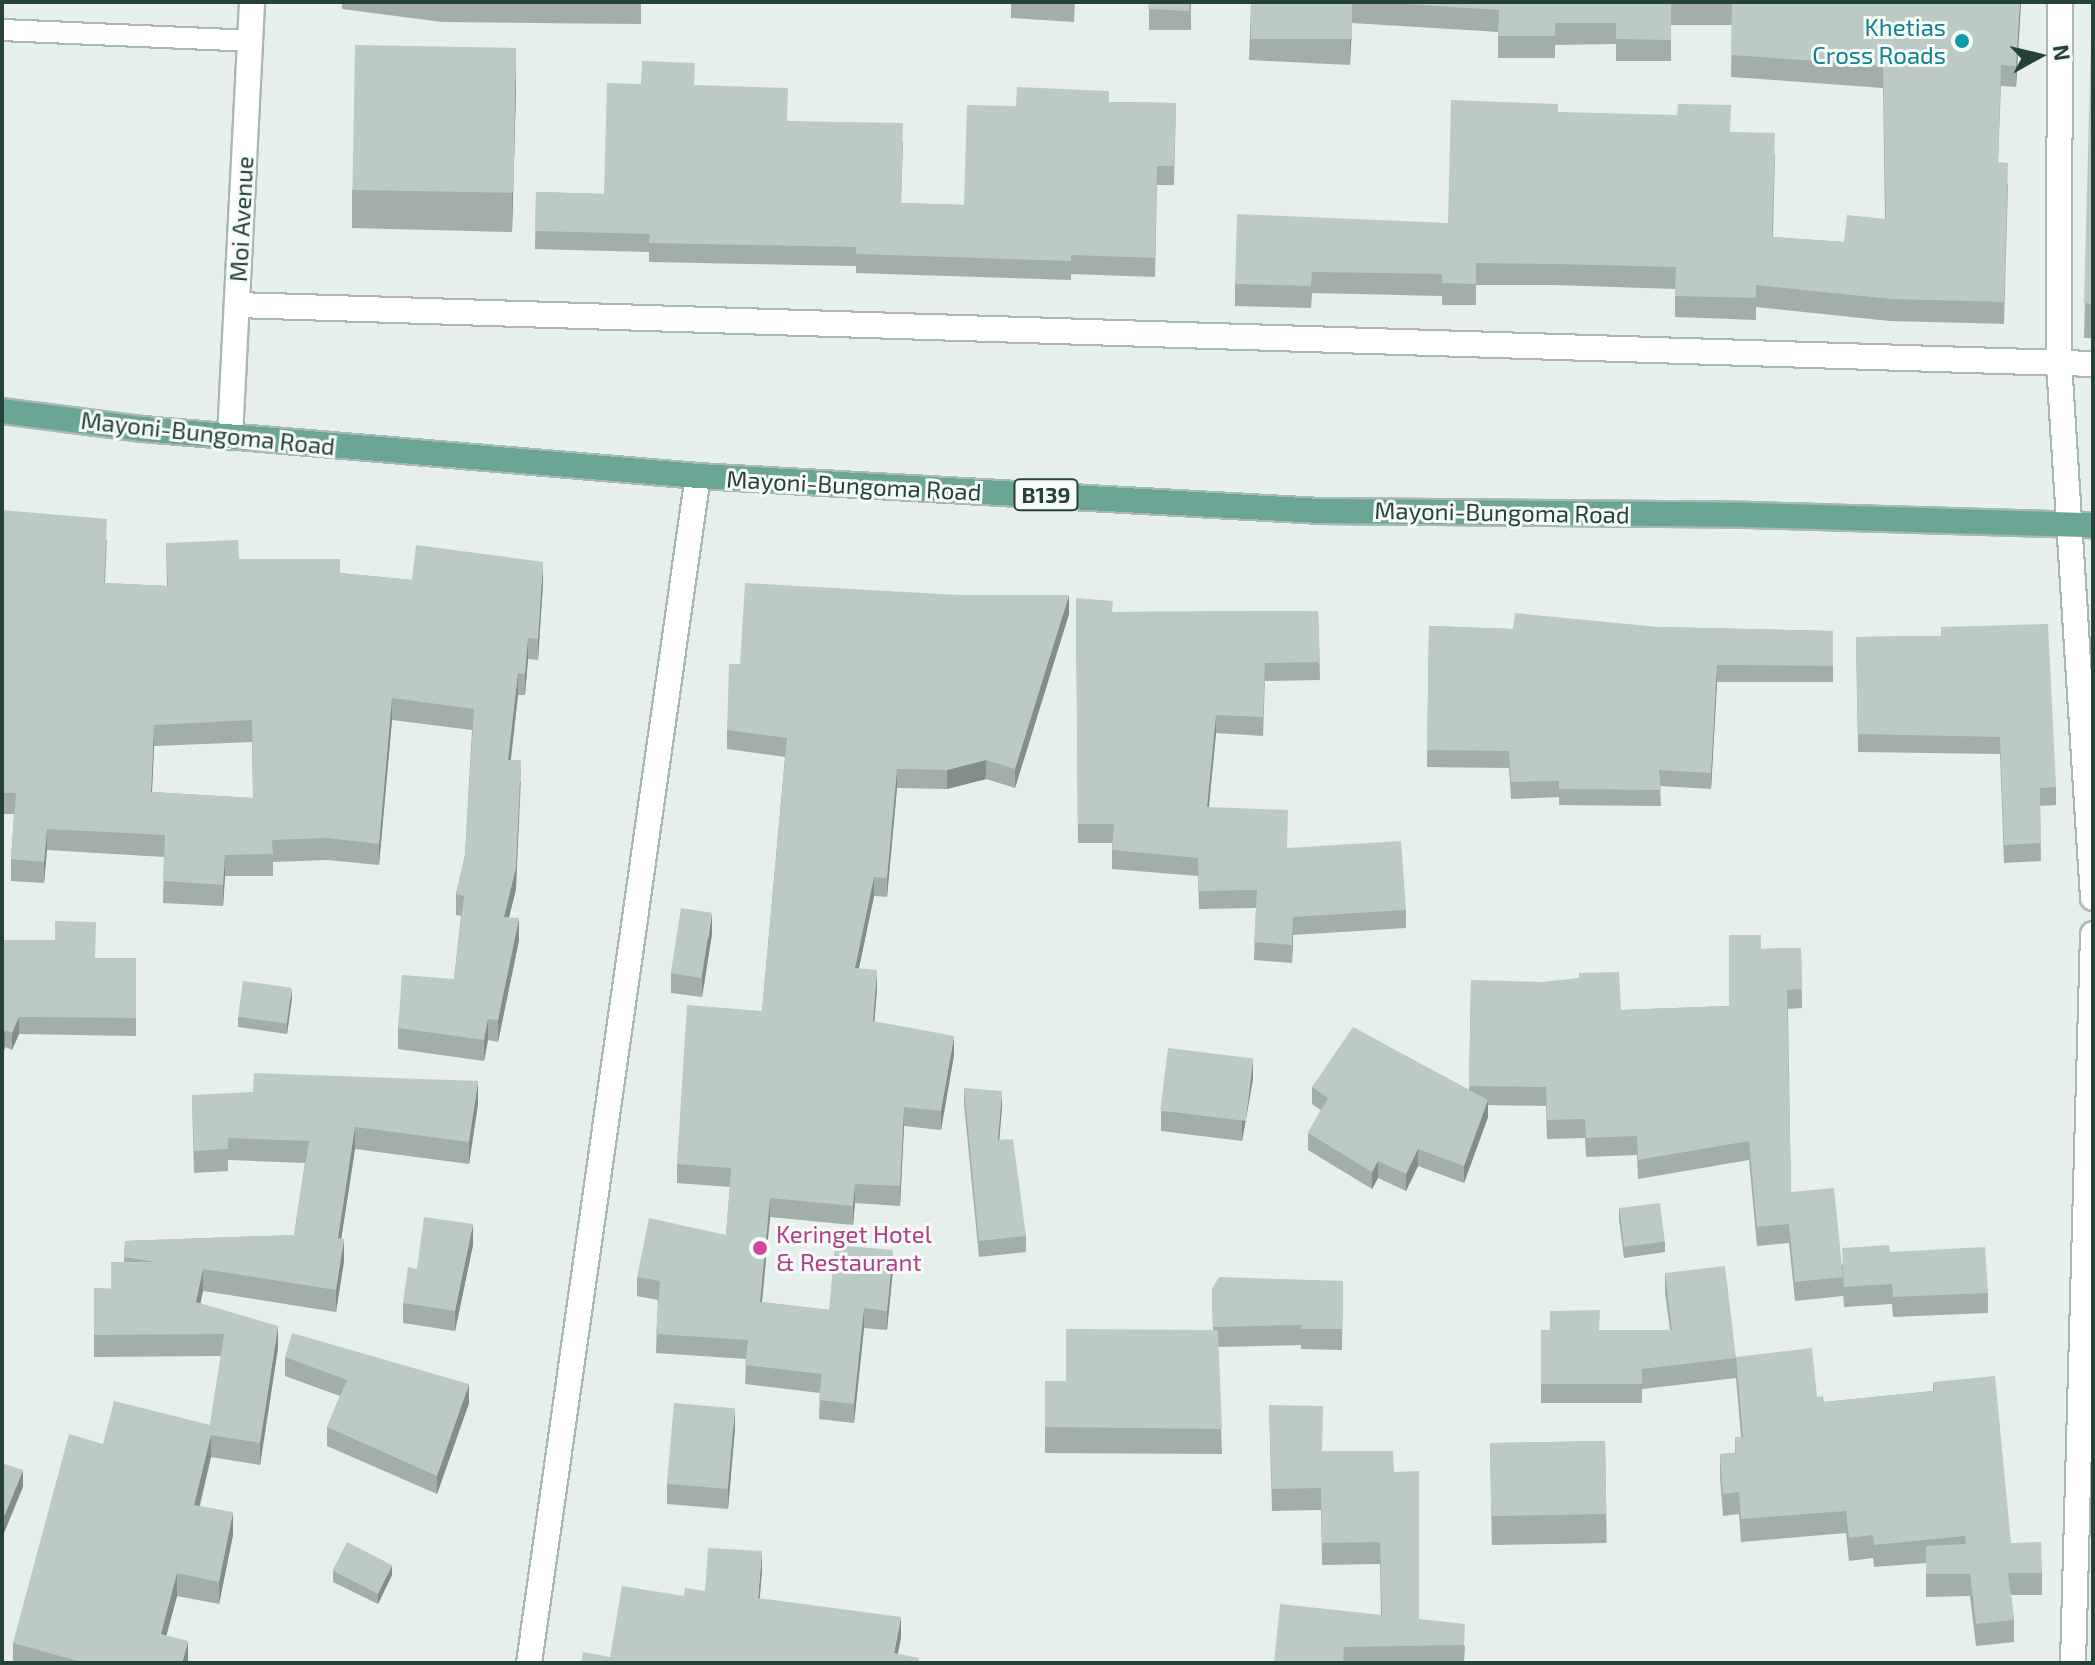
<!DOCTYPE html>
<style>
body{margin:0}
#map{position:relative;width:2095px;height:1665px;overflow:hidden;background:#e6efeb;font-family:"Exo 2",sans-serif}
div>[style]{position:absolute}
.roads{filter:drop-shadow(2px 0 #a8b8b2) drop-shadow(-2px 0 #a8b8b2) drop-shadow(0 2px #a8b8b2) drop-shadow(0 -2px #a8b8b2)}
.lane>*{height:20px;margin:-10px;padding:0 10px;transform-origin:10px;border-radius:10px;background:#fff}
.street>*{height:24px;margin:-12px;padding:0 12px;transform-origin:12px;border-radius:12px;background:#fff}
.secondary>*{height:24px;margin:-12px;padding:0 12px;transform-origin:12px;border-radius:12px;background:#fff}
.primary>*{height:24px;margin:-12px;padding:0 12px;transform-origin:12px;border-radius:12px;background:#6aa596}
.wall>*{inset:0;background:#a1aea9;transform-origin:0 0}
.shaded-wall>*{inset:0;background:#838d89}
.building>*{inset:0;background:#bbcac4;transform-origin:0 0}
.dots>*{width:22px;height:22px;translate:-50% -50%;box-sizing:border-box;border:4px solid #f7fbf9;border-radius:50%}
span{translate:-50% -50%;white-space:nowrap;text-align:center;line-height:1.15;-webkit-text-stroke:6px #f7fbf9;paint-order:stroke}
.shield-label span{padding:2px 6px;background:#f7fbf9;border:2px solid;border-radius:6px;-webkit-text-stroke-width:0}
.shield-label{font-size:22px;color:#24423a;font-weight:700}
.culture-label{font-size:24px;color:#0d838f}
.right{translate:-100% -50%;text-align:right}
.street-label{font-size:24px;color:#24423a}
.hotel-label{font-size:24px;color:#b23c85}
.left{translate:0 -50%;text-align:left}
.frame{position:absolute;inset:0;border:4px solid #24423a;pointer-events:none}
.north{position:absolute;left:1999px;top:16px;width:80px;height:80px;-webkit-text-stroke:6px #f7fbf9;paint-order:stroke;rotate:82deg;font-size:22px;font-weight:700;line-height:32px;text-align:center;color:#24423a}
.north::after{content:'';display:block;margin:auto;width:28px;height:36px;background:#24423a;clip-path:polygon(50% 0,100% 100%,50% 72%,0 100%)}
</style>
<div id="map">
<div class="roads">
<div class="lane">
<div style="left:2px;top:30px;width:247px;rotate:2.5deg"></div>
</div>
<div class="street">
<div style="left:2060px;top:2px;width:361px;rotate:90.2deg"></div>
<div style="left:2059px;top:363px;width:536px;rotate:86.36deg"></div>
<div style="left:237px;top:305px;width:1857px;rotate:1.82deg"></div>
<div style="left:529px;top:1663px;width:1199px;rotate:-81.9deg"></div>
<div style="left:2073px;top:1663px;width:729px;rotate:-88.43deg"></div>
</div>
<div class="secondary">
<div style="left:230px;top:437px;width:436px;rotate:-87.1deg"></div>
</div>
<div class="primary">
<div style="left:2px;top:411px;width:142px;rotate:7.3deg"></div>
<div style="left:143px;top:429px;width:557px;rotate:4.84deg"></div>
<div style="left:698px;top:476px;width:623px;rotate:3.22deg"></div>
<div style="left:1320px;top:511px;width:429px;rotate:0.5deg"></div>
<div style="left:1749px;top:515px;width:344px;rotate:1.7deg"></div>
</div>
</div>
<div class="wall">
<div style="clip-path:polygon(342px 2px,641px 2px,641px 24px,442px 22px,342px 9px)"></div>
<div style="clip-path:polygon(1011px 2px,1075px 2px,1074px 22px,1011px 18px)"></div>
<div style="left:1149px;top:2px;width:42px;height:28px"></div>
<div style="clip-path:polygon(1251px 2px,2021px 2px,2016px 87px,2001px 86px,1998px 162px,2008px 185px,2004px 324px,1890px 321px,1756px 307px,1756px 320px,1675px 317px,1675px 289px,1554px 285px,1476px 285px,1476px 305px,1442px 305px,1442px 296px,1312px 293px,1311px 308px,1235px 306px,1235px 284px,1448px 223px,1558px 112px,1731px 132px,1775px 155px,1773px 237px,1844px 242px,1885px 219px,1883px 88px,1731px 77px,1732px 25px,1671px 25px,1671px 61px,1616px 61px,1616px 44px,1555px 45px,1555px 58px,1498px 58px,1498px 32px,1352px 23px,1350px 65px,1249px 60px)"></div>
<div style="clip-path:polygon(2093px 2px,2093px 338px,2084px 338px)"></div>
<div style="clip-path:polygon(695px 85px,788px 121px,903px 142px,901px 203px,964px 205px,1016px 106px,1109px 102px,1176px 103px,1174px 185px,1157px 185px,1155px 277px,1071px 274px,1071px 280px,856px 273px,856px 266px,649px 262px,649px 252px,535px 249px,536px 192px,604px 194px)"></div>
<div style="clip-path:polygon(516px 88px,512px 232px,352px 228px,352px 190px)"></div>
<div style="clip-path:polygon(evenodd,2px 510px,107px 540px,105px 583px,167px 586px,166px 543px,239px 559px,340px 573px,412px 580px,543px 583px,538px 660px,528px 659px,525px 695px,518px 695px,511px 760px,521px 782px,516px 889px,509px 917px,519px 940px,498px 1042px,488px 1040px,484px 1061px,398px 1049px,398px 1028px,454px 979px,461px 916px,456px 915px,456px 894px,465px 855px,472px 730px,392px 720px,379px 865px,327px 860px,273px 862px,273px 876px,225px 876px,223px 906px,163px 903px,164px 857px,47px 850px,44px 883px,11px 881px,11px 859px,14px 814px,2px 814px,2px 510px,252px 742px,253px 798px,152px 792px,154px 746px,252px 742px)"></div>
<div style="clip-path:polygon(1076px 598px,1113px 612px,1318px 611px,1320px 680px,1265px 681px,1263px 736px,1216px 733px,1209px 807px,1406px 910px,1406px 928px,1293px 935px,1292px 963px,1254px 960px,1256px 908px,1199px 909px,1198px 876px,1112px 869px,1112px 843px,1078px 843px)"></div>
<div style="clip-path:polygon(1069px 614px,1015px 788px,986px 779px,947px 789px,897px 788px,887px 897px,874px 896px,859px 968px,877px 989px,874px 1021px,954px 1055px,941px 1130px,904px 1126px,900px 1206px,855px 1203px,853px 1225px,770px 1217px,762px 1302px,829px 1310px,893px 1269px,887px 1330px,864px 1328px,854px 1423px,819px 1419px,820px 1393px,745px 1384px,746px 1359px,656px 1353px,658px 1300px,637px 1296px,637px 1277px,726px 1235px,730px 1187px,677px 1183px,677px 1164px,762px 1011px,785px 757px,727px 749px,727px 730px,740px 664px)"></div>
<div style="clip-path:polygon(1429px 626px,1513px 629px,1658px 627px,1833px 631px,1833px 682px,1717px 682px,1711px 789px,1660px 786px,1661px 806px,1559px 805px,1559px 797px,1511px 799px,1509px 768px,1427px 767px)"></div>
<div style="clip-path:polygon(1941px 636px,2056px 787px,2056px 805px,2040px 806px,2041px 861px,2004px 863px,2000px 754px,1858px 752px,1856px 637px)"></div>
<div style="clip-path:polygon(712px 934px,702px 997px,671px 993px,671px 973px)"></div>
<div style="clip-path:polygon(2px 940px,96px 958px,136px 958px,136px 1036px,19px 1034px,12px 1050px,5px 1047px,2px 1058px)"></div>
<div style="clip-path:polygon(1801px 948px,1802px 1008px,1788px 1009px,1791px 1192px,1842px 1265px,1890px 1252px,1988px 1293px,1988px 1313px,1893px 1317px,1892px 1304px,1844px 1307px,1843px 1292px,1843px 1296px,1795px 1301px,1789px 1243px,1757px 1246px,1749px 1160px,1638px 1179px,1637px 1155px,1586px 1157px,1585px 1138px,1547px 1139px,1546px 1106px,1488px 1105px,1488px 1117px,1464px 1183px,1418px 1166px,1406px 1191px,1378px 1178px,1372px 1189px,1308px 1150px,1308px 1133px,1321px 1110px,1312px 1104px,1312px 1087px,1469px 1090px,1471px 980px,1621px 1010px,1729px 1006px,1761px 949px)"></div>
<div style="clip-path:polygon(292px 998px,287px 1034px,238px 1027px,238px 1017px)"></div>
<div style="clip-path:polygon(1253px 1079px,1242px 1141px,1161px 1131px,1161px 1111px)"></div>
<div style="clip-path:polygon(964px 1088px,1002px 1107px,999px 1140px,1026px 1236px,1026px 1252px,979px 1257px,964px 1104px)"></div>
<div style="clip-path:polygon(192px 1095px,478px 1104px,469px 1164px,355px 1149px,341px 1239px,344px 1261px,336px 1312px,203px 1291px,200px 1304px,278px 1348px,260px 1465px,211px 1457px,200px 1506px,233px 1535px,219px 1604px,177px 1596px,166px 1636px,188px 1663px,13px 1663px,13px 1643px,103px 1444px,210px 1425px,221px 1356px,94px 1357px,94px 1288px,111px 1289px,124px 1262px,125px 1241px,294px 1235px,305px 1163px,228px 1160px,228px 1171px,194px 1173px)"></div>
<div style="clip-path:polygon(1619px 1209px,1665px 1242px,1665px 1252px,1624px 1258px,1619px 1220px)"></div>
<div style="clip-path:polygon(473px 1245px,455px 1331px,403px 1323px,403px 1303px)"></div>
<div style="clip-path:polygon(1665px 1273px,1736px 1357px,1817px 1397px,1824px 1402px,1933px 1391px,1933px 1382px,2011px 1543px,2042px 1573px,2042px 1595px,2011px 1595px,2014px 1620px,2014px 1642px,1976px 1646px,1970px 1596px,1926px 1597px,1926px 1563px,1874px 1567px,1873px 1558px,1849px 1561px,1846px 1533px,1741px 1542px,1739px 1514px,1723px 1516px,1720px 1477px,1720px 1454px,1735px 1453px,1735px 1437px,1741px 1437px,1736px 1378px,1642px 1389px,1642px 1403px,1541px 1403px,1541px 1330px,1670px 1330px,1665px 1293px)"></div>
<div style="clip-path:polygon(1343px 1281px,1342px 1350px,1301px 1349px,1301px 1345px,1218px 1347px,1222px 1454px,1045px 1453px,1045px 1381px,1066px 1381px,1213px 1330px,1212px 1289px)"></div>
<div style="clip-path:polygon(285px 1357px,469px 1403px,437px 1494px,327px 1446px,327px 1427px,340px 1396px,285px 1376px)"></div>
<div style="clip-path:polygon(1269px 1405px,1322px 1451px,1394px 1472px,1419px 1619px,1465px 1646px,1464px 1663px,1274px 1663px,1381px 1615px,1380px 1564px,1322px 1565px,1321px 1510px,1272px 1511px)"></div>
<div style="clip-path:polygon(735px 1428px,728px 1509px,667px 1504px,667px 1484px)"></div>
<div style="left:1605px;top:1441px;width:102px;height:115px;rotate:89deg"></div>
<div style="clip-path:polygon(333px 1571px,392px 1575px,378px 1604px,333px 1582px)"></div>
</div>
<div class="shaded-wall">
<div style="clip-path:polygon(1352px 2px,1352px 23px,1350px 65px,1350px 43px)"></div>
<div style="clip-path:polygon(2020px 2px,2021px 2px,2016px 87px,2016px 66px)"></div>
<div style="clip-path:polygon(516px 49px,516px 88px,512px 232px,512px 194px)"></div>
<div style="clip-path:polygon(543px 562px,543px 583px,538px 660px,538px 639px)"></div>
<div style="clip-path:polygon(1069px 595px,1069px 614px,1015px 788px,1015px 769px)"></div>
<div style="clip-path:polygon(528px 638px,528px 659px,525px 695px,525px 674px)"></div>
<div style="clip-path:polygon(1717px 665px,1717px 682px,1711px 789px,1711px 773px)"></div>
<div style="clip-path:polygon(518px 673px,518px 695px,508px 781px,508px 760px)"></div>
<div style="clip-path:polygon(392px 698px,392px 720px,379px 865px,379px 844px)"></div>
<div style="clip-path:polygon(1216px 715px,1216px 733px,1207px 825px,1207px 807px)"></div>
<div style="clip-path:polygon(154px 725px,154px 746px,151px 814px,151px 792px)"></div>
<div style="clip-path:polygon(521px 760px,516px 889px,504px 938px,504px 917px)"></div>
<div style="clip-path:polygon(986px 760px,986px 779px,947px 789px,947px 770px)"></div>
<div style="clip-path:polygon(897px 769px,897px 788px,887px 897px,887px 878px)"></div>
<div style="clip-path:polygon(47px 829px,47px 850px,44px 883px,44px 862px)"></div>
<div style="clip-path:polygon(225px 855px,225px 876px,223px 906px,223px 885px)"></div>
<div style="clip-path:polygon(874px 877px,874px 896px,855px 987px,855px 968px)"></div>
<div style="clip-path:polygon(712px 913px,712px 934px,702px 997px,702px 977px)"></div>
<div style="clip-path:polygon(1293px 917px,1293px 935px,1292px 963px,1292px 945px)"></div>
<div style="clip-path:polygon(519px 918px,519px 940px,498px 1042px,498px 1020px)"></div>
<div style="clip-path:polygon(877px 970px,877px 989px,873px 1040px,873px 1021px)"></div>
<div style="clip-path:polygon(292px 988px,292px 998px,287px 1034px,287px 1024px)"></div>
<div style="clip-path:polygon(19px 1017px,19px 1034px,12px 1050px,12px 1033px)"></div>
<div style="clip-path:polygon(488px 1019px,488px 1040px,484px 1061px,484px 1040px)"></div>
<div style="clip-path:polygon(5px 1030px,5px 1047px,2px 1058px,2px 1041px)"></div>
<div style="clip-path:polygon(954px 1036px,954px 1055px,941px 1130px,941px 1111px)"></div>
<div style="clip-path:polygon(1253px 1059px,1253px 1079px,1242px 1141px,1242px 1121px)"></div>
<div style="clip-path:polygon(478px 1081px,478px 1104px,469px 1164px,469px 1142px)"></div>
<div style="clip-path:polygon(1002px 1091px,1002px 1107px,998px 1156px,998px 1140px)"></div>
<div style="clip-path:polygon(1488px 1100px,1488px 1117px,1464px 1183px,1464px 1166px)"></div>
<div style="clip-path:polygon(904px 1107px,904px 1126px,900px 1206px,900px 1186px)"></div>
<div style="clip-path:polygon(355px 1127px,355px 1149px,338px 1260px,338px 1238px)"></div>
<div style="clip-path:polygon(1418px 1149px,1418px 1166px,1406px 1191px,1406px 1174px)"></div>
<div style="clip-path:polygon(1378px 1161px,1378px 1178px,1372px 1189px,1372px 1172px)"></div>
<div style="clip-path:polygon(855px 1184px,855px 1203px,853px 1225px,853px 1206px)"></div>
<div style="clip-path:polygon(770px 1198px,770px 1217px,760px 1321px,760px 1302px)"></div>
<div style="clip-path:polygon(473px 1224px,473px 1245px,455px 1331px,455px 1311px)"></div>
<div style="clip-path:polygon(344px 1239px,344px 1261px,336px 1312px,336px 1290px)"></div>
<div style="clip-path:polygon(893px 1250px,893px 1269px,887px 1330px,887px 1311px)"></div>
<div style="clip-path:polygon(203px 1269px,203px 1291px,196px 1324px,196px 1302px)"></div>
<div style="clip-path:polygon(864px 1308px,864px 1328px,854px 1423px,854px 1404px)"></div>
<div style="clip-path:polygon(278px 1326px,278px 1348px,260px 1465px,260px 1443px)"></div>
<div style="clip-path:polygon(469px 1384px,469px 1403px,437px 1494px,437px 1476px)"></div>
<div style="clip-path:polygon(735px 1408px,735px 1428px,728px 1509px,728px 1489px)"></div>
<div style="clip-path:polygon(211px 1435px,211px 1457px,194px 1527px,194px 1505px)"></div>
<div style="clip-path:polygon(23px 1470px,23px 1487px,2px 1538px,2px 1521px)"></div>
<div style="clip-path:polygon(233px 1512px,233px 1535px,219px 1604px,219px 1582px)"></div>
<div style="clip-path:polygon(762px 1551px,762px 1572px,758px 1619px,758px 1598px)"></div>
<div style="clip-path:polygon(392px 1565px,392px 1575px,378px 1604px,378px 1594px)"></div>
<div style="clip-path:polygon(177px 1573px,177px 1596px,161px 1656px,161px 1634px)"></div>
<div style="clip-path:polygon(901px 1617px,901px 1638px,896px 1663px,894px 1653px)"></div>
<div style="clip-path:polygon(188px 1641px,188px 1663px,182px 1663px)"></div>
</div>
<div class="building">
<div style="clip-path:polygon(1149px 2px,1189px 2px,1189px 11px,1148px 9px)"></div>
<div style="left:1251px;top:2px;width:101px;height:37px"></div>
<div style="clip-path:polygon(1369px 2px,2020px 2px,2016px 66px,2001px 65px,1998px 162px,2008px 163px,2004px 302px,1890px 299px,1756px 285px,1756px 298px,1675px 296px,1676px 267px,1554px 264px,1476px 263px,1476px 284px,1442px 283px,1442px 274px,1312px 272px,1311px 286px,1235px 284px,1237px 214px,1448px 223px,1451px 100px,1558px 104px,1558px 112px,1677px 115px,1678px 104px,1731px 105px,1730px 132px,1775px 133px,1772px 237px,1844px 242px,1847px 215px,1886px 219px,1883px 66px,1731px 55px,1732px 3px,1671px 3px,1671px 40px,1616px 39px,1616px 23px,1555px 23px,1555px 36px,1498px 36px,1499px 10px)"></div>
<div style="clip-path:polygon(2092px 2px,2093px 2px,2093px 304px,2084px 303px)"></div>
<div style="left:355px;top:45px;width:161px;height:145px;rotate:1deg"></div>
<div style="clip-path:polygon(642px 61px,695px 63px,694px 85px,788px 88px,787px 121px,903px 123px,901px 203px,964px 205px,967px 105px,1016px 106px,1017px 87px,1109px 91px,1109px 102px,1176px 103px,1174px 166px,1157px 166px,1155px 258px,1071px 255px,1071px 261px,856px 254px,856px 247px,649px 243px,650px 234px,535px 231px,536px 192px,604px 194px,607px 83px,641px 84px)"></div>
<div style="clip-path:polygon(evenodd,2px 510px,107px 519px,104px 583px,168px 586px,166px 543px,238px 540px,239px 559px,340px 559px,340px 573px,412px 580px,416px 545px,543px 562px,538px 639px,528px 638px,525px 674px,518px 673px,508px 760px,521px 760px,516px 868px,504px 917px,519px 918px,498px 1020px,488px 1019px,484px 1040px,398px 1028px,402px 975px,454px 979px,464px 896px,456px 894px,465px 855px,474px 709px,392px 698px,379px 844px,327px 838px,272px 840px,273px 854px,225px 855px,223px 885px,163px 881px,165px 835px,47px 829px,44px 862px,11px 859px,16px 793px,2px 793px,2px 510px,252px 720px,253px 798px,151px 792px,154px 725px,252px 720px)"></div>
<div style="clip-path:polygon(745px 583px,960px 595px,1069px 595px,1015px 769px,986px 760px,947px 770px,897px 769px,887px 878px,874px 877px,855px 968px,877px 970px,873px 1021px,954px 1036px,941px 1111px,904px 1107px,900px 1186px,855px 1184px,853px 1206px,770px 1198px,760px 1302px,829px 1310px,835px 1245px,893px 1250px,887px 1311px,864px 1308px,854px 1404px,819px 1400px,822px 1374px,745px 1365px,748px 1340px,656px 1334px,660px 1281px,637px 1277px,649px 1218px,726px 1235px,731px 1168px,677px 1164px,687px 1005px,762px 1011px,787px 738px,727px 730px,729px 664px,740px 664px)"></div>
<div style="clip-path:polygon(1076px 598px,1113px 601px,1112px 612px,1318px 611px,1320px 662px,1265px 663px,1263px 717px,1216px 715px,1207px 807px,1288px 810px,1287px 848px,1401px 841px,1406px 910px,1293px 917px,1292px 945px,1254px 942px,1257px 890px,1199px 891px,1198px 858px,1112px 850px,1114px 824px,1078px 824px)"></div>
<div style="clip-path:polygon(1515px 613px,1658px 627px,1833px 631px,1833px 666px,1717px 665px,1711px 773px,1659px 770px,1661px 790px,1559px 789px,1559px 781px,1511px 782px,1509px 751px,1427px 750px,1429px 626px,1513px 629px)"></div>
<div style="clip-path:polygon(2048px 624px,2056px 787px,2040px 788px,2041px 843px,2004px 845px,2000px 737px,1858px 734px,1856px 637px,1941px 636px,1941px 627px)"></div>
<div style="left:681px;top:908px;width:31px;height:66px;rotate:9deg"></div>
<div style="clip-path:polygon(55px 921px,96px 922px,95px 958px,136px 958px,136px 1018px,19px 1017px,12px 1033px,5px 1030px,2px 1041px,2px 940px,55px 940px)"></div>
<div style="clip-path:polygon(1729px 935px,1761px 935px,1761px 949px,1801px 948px,1802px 989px,1787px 990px,1791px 1192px,1834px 1188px,1843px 1277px,1795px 1282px,1789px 1224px,1757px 1227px,1749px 1141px,1638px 1160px,1637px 1136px,1586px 1138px,1585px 1119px,1547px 1120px,1546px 1087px,1469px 1086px,1471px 980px,1542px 982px,1579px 978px,1579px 973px,1619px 972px,1621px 1010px,1729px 1006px)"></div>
<div style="left:243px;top:981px;width:49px;height:36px;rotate:8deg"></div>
<div style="clip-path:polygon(1353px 1027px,1488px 1100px,1464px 1166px,1418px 1149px,1406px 1174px,1378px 1161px,1372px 1172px,1308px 1133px,1328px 1098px,1312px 1087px)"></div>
<div style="left:1168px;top:1048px;width:86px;height:63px;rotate:7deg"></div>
<div style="clip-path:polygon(254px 1073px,478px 1081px,469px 1142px,355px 1127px,338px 1238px,344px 1239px,336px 1290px,203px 1269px,196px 1302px,278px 1326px,260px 1443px,211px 1435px,194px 1505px,233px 1512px,219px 1582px,177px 1573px,161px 1634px,188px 1641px,182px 1663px,85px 1663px,13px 1643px,69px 1434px,103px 1444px,114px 1401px,210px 1425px,224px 1334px,94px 1335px,94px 1288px,111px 1289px,111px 1262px,156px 1262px,124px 1257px,125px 1241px,294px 1235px,309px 1141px,228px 1138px,228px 1149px,194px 1151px,192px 1095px,253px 1092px)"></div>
<div style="clip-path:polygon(964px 1088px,1002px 1091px,998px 1140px,1013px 1139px,1026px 1236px,979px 1241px)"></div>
<div style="left:1660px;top:1203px;width:39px;height:41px;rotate:83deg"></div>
<div style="clip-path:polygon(424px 1217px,473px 1224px,455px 1311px,403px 1303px,408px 1267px,417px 1269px)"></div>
<div style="clip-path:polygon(1889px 1245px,1890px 1252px,1985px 1247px,1988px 1293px,1893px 1297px,1892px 1284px,1844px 1287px,1842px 1248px)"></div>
<div style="clip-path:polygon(1725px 1266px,1736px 1358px,1642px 1369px,1642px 1384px,1541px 1384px,1541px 1330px,1550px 1330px,1550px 1311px,1600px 1310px,1599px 1330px,1672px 1330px,1665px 1273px)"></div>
<div style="clip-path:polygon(1219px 1277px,1343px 1281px,1342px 1329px,1301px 1329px,1302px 1325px,1213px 1327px,1212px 1289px)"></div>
<div style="clip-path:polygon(1066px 1329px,1218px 1330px,1222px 1429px,1045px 1427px,1045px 1381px,1066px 1381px)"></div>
<div style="clip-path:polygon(292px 1333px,469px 1384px,437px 1476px,327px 1427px,347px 1380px,285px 1357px)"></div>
<div style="clip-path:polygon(1812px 1348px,1817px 1397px,1823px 1396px,1824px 1402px,1934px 1391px,1933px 1382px,1995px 1376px,2011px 1543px,2041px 1542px,2042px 1573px,2008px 1573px,2014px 1620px,1976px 1624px,1970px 1574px,1926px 1574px,1926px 1546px,1966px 1544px,1965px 1536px,1874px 1545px,1873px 1535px,1849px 1538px,1846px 1511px,1741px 1519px,1739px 1492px,1723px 1494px,1720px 1454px,1736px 1453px,1735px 1437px,1743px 1437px,1736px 1357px)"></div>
<div style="left:674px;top:1403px;width:61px;height:81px;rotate:5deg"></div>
<div style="clip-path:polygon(1269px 1405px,1323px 1406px,1322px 1451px,1393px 1451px,1394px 1472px,1419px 1471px,1419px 1619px,1465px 1624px,1464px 1645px,1344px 1647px,1343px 1663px,1274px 1663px,1280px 1604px,1382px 1615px,1380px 1542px,1322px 1543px,1321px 1488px,1272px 1489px)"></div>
<div style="left:1605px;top:1441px;width:73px;height:115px;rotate:89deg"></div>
<div style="clip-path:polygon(2px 1463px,23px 1470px,2px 1521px)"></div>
<div style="left:347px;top:1542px;width:51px;height:32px;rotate:27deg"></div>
<div style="clip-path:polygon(708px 1548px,762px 1551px,758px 1598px,901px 1617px,894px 1653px,919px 1658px,918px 1663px,581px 1663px,583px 1652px,610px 1657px,622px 1586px,684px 1596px,685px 1588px,705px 1591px)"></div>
</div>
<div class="dots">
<div style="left:1962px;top:41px;background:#0f9aa8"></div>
<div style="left:760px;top:1248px;background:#d1479c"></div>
</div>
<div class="shield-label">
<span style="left:1046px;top:495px">B139</span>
</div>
<div class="culture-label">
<span class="right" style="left:1946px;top:41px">Khetias<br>Cross Roads</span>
</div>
<div class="street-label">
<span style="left:241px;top:219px;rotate:-87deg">Moi Avenue</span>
<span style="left:208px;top:433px;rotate:6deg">Mayoni-Bungoma Road</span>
<span style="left:854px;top:485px;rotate:3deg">Mayoni-Bungoma Road</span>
<span style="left:1502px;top:512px;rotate:1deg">Mayoni-Bungoma Road</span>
</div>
<div class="hotel-label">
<span class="left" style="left:776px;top:1248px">Keringet Hotel<br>&amp; Restaurant</span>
</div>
<div class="frame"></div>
<div class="north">N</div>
</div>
